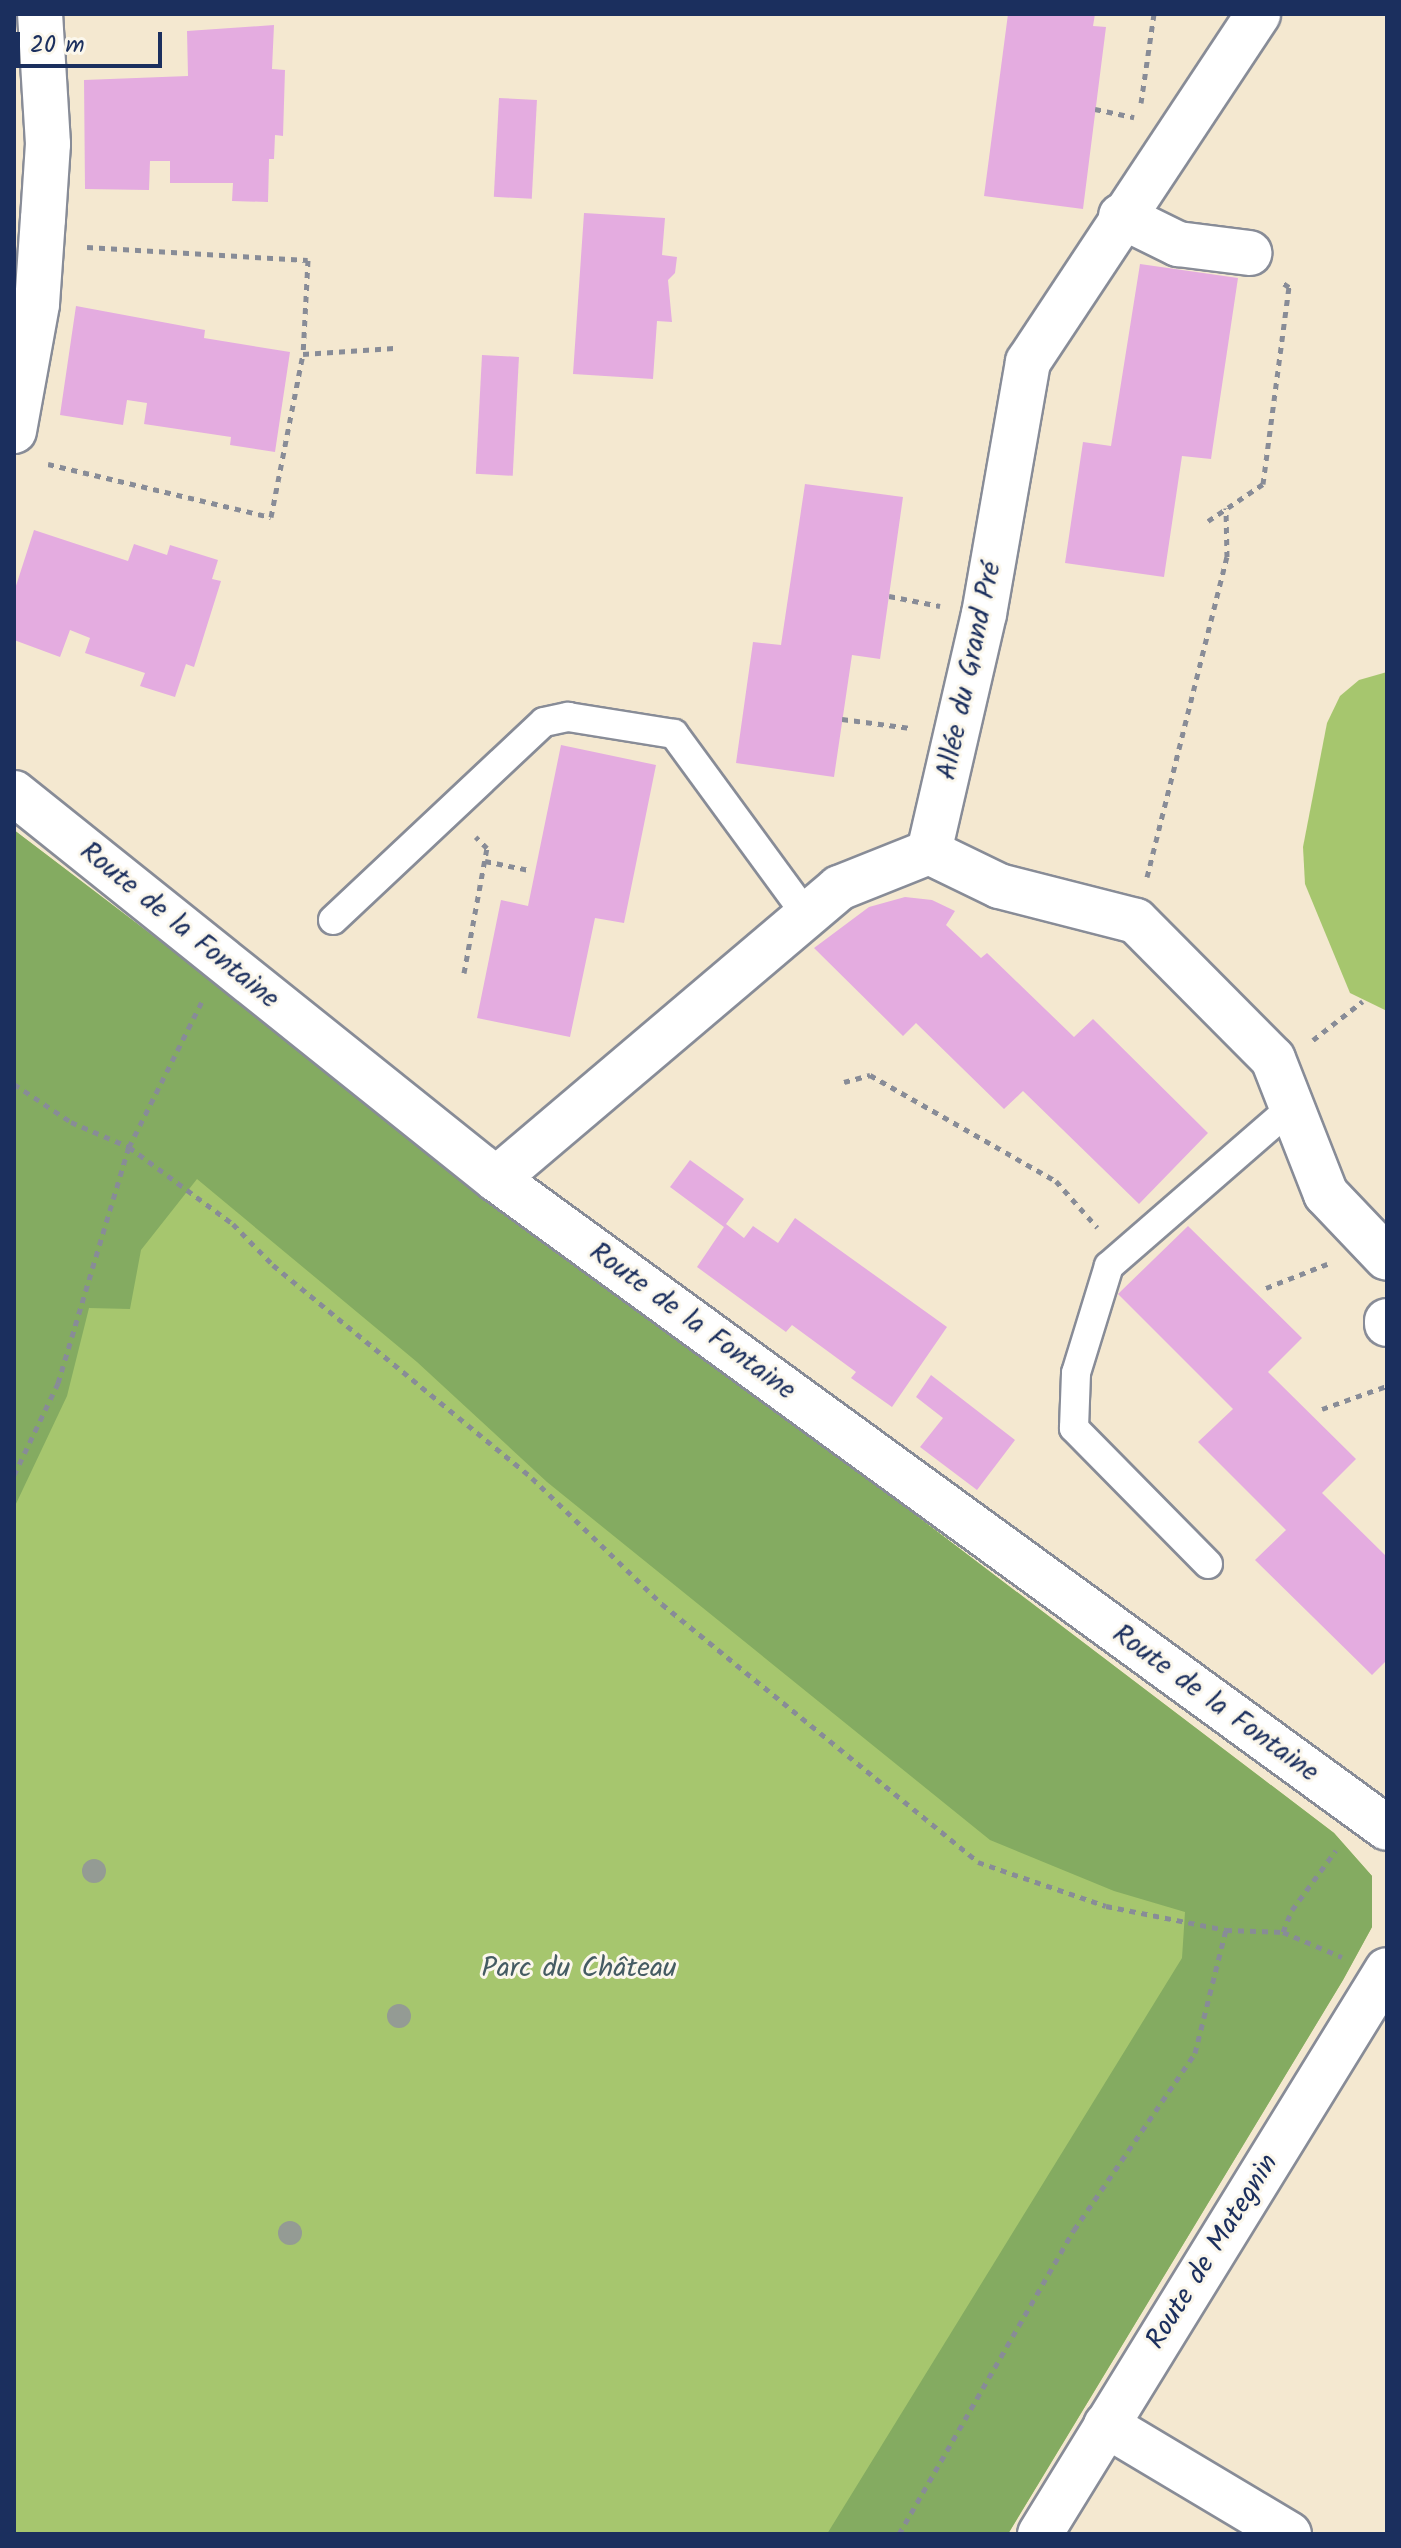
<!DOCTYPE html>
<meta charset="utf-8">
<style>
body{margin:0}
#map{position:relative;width:1401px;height:2548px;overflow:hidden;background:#f4e8d0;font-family:Kalam,sans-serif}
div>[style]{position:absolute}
.green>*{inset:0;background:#a6c66e}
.forest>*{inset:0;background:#84ab61}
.building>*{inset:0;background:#e4ace0;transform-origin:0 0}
.path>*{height:5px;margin-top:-2.5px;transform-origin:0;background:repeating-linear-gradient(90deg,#888c97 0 6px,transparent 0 12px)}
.roads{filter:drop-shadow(2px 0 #888c97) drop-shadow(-2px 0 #888c97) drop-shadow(0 2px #888c97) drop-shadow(0 -2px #888c97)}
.lane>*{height:28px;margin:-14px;padding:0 14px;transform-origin:14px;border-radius:14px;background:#fff}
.street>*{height:44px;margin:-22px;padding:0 22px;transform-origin:22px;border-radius:22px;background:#fff}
.trees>*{width:24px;height:24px;margin:-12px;border-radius:50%;background:#949b94}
span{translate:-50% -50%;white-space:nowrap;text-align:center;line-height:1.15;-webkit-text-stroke:6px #fbf7ec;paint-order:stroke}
.street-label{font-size:28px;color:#1b2f5e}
.park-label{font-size:28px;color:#455c63}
.frame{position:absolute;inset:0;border:16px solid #1b2f5e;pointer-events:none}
.scale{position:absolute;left:16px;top:32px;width:146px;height:36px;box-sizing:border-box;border:4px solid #1b2f5e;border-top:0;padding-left:10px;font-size:24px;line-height:28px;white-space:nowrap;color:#1b2f5e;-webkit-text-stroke:6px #fbf7ec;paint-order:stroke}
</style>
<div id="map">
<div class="green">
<div style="clip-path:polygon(1387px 672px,1387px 1011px,1350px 993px,1305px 884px,1303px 847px,1327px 723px,1340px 696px,1359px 680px)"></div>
<div style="clip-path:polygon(14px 830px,1334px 1833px,1372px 1876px,1372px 1927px,1343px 1980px,1008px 2534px,14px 2534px)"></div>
</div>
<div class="forest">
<div style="clip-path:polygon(14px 830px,1334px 1833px,1372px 1876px,1372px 1927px,1343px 1980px,1008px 2534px,827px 2534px,1182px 1958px,1185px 1912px,1114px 1891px,990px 1840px,547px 1482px,417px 1362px,197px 1179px,141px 1250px,130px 1309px,89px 1308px,67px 1396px,14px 1508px)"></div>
</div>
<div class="building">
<div style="clip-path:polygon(1008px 14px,1095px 14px,1093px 26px,1106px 27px,1083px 209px,984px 196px)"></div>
<div style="clip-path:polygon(274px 25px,272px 69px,285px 70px,283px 136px,275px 135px,274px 159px,269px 159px,268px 202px,232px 201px,233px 183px,170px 183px,170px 161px,150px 161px,149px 190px,85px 189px,84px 80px,188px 76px,187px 31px)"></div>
<div style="left:499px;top:98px;width:38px;height:99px;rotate:3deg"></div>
<div style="clip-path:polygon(584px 213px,665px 218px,662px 255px,677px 257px,675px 273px,668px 280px,672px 322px,657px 321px,653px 379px,573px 374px)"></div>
<div style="clip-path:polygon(1140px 264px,1238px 278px,1211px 459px,1182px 456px,1164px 577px,1065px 563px,1083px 442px,1111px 446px)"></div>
<div style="clip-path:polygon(76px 306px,205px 330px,204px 338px,290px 352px,275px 452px,230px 445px,231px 437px,144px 424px,147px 403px,127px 400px,123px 425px,60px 415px)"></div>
<div style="left:482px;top:355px;width:37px;height:119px;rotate:3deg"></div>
<div style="clip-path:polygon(805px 484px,903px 497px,880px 659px,852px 655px,834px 777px,736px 763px,753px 642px,781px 645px)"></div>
<div style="clip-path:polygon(34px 530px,128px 561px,134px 544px,167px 555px,170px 545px,218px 560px,212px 579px,221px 581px,194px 667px,186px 664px,175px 697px,140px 686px,145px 673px,85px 653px,90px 638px,70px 630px,60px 657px,14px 640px,14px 592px)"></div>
<div style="clip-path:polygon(561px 745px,656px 765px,624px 923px,595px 918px,570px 1037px,477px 1018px,501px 900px,528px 906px)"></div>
<div style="clip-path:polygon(905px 897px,932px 900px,955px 911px,946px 925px,981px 958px,987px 953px,1074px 1037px,1093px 1019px,1208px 1133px,1139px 1204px,1023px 1091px,1004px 1109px,916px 1023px,903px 1036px,814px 948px,869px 907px)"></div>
<div style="clip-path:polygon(690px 1160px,744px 1199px,726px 1224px,744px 1238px,753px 1226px,778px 1243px,795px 1218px,947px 1327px,892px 1407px,851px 1378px,856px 1372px,792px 1325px,786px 1332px,697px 1267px,724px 1227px,670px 1187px)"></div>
<div style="clip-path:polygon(1188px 1226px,1302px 1338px,1268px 1372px,1356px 1459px,1322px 1493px,1387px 1557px,1387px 1660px,1372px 1675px,1255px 1560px,1286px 1530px,1198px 1442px,1233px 1409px,1118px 1294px)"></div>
<div style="clip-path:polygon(931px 1375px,1015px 1440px,977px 1490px,920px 1447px,943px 1418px,916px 1397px)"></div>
</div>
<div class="path">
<div style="left:1141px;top:103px;width:90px;rotate:-81.7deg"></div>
<div style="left:1095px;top:109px;width:40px;rotate:12deg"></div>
<div style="left:87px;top:247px;width:221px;rotate:3.4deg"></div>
<div style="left:308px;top:260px;width:94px;rotate:93deg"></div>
<div style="left:303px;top:354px;width:91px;rotate:-3.8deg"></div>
<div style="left:48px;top:464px;width:229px;rotate:13.4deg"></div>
<div style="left:271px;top:517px;width:166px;rotate:-78.9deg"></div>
<div style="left:1208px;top:521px;width:66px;rotate:-33.9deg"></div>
<div style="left:1263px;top:484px;width:199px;rotate:-82.5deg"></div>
<div style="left:1289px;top:287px;width:7px;rotate:-146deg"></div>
<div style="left:889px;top:596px;width:52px;rotate:11.1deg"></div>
<div style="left:842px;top:719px;width:69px;rotate:7.5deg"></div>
<div style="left:485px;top:861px;width:45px;rotate:11.6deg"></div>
<div style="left:1147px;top:877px;width:330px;rotate:-76deg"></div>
<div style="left:1227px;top:557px;width:49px;rotate:-91.2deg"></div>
<div style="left:464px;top:973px;width:127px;rotate:-79.6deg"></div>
<div style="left:487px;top:848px;width:16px;rotate:-135deg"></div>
<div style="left:1313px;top:1040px;width:63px;rotate:-38deg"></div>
<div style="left:844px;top:1082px;width:27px;rotate:-15deg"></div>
<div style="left:870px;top:1075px;width:214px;rotate:29.7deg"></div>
<div style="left:1056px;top:1181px;width:62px;rotate:48.3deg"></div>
<div style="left:14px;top:1084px;width:69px;rotate:33.7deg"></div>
<div style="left:71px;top:1122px;width:63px;rotate:23.3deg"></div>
<div style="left:129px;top:1147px;width:129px;rotate:36.5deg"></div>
<div style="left:233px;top:1224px;width:57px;rotate:45.7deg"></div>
<div style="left:273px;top:1265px;width:335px;rotate:39.4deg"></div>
<div style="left:532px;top:1478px;width:181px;rotate:44.1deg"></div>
<div style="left:662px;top:1604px;width:408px;rotate:39.2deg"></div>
<div style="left:978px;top:1862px;width:135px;rotate:19deg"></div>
<div style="left:1106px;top:1906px;width:122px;rotate:11.3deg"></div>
<div style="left:1226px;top:1930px;width:57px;rotate:2deg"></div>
<div style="left:1283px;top:1932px;width:64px;rotate:23deg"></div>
<div style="left:1266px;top:1288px;width:66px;rotate:-21.5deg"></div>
<div style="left:1322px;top:1409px;width:69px;rotate:-19.5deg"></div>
<div style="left:14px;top:1475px;width:102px;rotate:-64.4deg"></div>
<div style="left:58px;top:1383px;width:246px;rotate:-73.3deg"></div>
<div style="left:129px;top:1147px;width:163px;rotate:-63.4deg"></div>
<div style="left:1283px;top:1932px;width:24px;rotate:-68deg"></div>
<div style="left:1292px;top:1910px;width:74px;rotate:-53.7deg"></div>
<div style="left:899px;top:2534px;width:351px;rotate:-60.1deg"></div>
<div style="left:1074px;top:2230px;width:214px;rotate:-55.6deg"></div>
<div style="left:1195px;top:2053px;width:127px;rotate:-75.9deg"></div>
</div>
<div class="roads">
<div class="lane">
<div style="left:333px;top:920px;width:289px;rotate:-43.2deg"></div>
<div style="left:544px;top:722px;width:25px;rotate:-12deg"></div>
<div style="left:568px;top:717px;width:107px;rotate:9.1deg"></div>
<div style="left:674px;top:734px;width:225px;rotate:53.8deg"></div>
<div style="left:1208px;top:1564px;width:191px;rotate:-134.6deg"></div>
<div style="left:1074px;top:1428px;width:55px;rotate:-87.9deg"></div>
<div style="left:1076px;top:1373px;width:112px;rotate:-72.9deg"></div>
<div style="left:1109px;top:1266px;width:241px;rotate:-41deg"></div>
</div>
<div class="street">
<div style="left:1121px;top:216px;width:64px;rotate:26.2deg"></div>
<div style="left:1178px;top:244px;width:72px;rotate:7.2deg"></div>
<div style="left:14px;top:431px;width:129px;rotate:-79.7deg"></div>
<div style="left:37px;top:304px;width:85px;rotate:-86deg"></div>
<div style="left:43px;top:219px;width:75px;rotate:-86.2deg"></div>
<div style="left:48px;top:144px;width:130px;rotate:-93.5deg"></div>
<div style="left:14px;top:793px;width:618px;rotate:38.69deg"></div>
<div style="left:496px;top:1179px;width:1102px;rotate:36.07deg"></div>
<div style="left:929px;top:852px;width:78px;rotate:25.9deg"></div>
<div style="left:999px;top:886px;width:141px;rotate:14.3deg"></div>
<div style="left:1136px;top:921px;width:194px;rotate:45.2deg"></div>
<div style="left:1273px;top:1059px;width:145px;rotate:68.6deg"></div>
<div style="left:1326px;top:1194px;width:88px;rotate:46.4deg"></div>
<div style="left:496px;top:1179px;width:450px;rotate:-40.3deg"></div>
<div style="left:839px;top:888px;width:97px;rotate:-21.8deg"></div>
<div style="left:929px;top:852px;width:244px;rotate:-77deg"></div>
<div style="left:984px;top:614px;width:256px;rotate:-80.1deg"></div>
<div style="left:1028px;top:362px;width:417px;rotate:-56.5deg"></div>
<div style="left:1387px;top:1321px;width:3px;rotate:90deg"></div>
<div style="left:1106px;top:2425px;width:213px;rotate:30.8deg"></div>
<div style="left:1040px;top:2534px;width:662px;rotate:-58.4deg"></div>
</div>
</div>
<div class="trees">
<div style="left:94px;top:1871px"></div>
<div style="left:399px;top:2016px"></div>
<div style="left:290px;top:2233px"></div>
</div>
<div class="street-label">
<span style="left:970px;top:671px;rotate:-78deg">Allée du Grand Pré</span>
<span style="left:179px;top:926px;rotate:39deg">Route de la Fontaine</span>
<span style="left:692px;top:1322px;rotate:36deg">Route de la Fontaine</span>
<span style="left:1215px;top:1704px;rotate:36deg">Route de la Fontaine</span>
<span style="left:1213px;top:2252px;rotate:-58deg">Route de Mategnin</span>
</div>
<div class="park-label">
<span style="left:579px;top:1969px">Parc du Château</span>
</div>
<div class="frame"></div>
<div class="scale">20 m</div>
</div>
